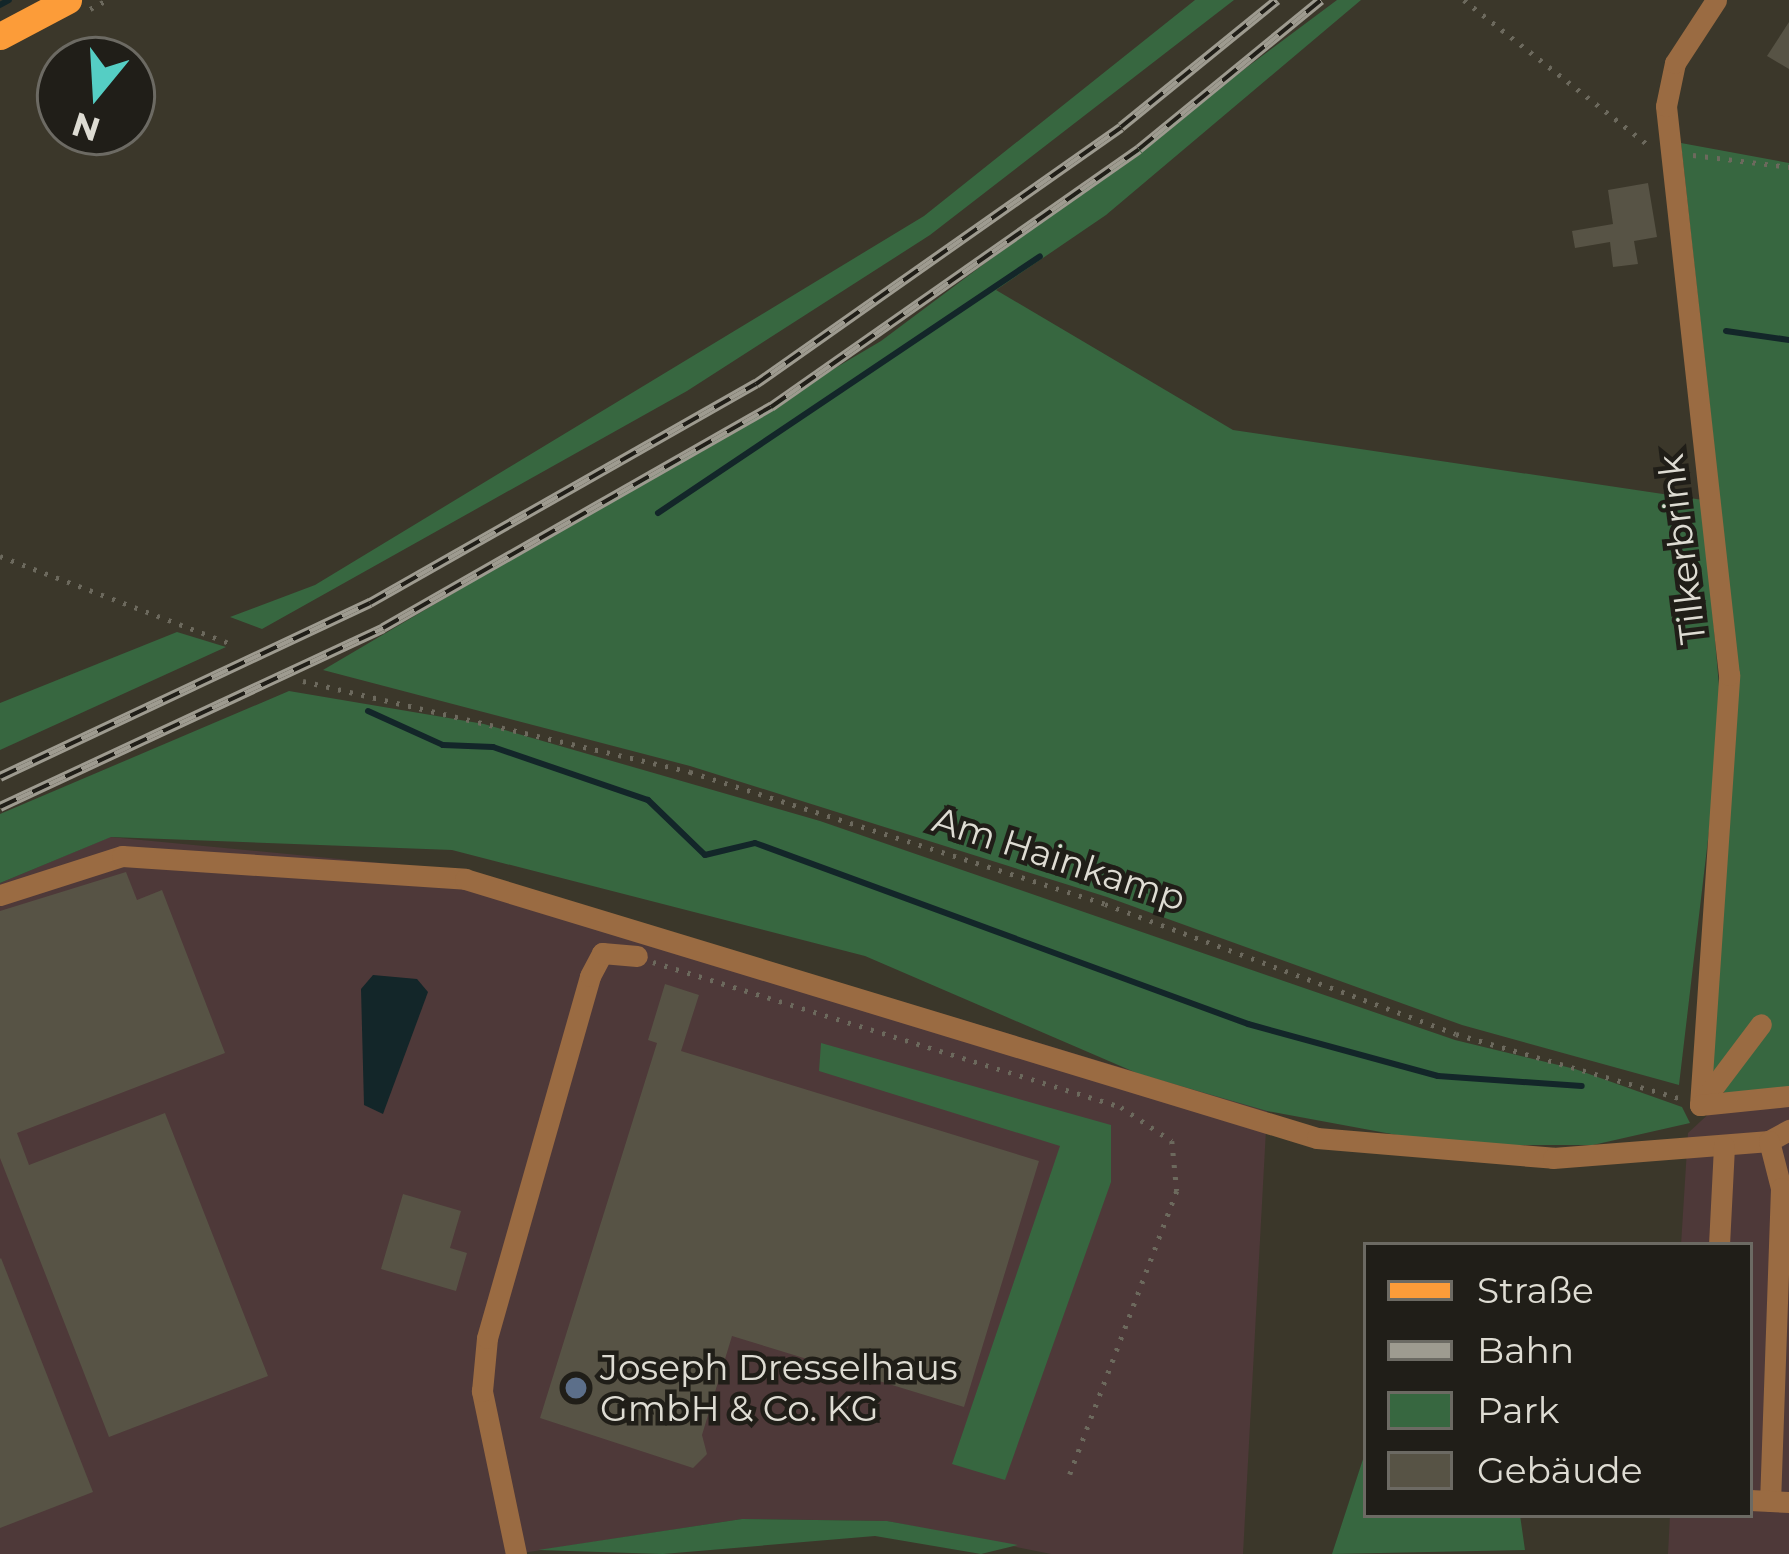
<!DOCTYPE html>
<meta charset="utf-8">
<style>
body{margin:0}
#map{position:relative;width:1789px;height:1554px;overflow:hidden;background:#3b372a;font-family:Montserrat,sans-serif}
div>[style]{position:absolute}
.industrial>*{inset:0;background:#4e3939}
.green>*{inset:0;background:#376740}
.water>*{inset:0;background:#132629}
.stream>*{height:6px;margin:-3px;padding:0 3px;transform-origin:3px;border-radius:3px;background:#132629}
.building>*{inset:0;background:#575345}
.path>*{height:4.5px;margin-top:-2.25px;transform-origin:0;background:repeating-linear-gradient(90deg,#6c695d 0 3px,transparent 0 12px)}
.minor>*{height:21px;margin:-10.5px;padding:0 10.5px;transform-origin:10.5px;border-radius:10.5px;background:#9a6b42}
.major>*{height:27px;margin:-13.5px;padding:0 13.5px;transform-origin:13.5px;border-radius:13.5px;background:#fc9c39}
.rail>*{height:10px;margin-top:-5px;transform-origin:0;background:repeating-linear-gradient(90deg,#201e18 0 18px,#9e9b90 0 36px);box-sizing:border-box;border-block:3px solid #9e9b90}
.dots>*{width:33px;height:33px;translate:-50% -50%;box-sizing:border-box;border:6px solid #201e18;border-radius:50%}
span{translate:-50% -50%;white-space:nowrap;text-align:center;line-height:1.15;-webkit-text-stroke:9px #201e18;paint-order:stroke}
.street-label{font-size:36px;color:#dedcd3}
.poi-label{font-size:36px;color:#dedcd3}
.left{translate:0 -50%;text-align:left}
.legend{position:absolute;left:1363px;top:1242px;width:390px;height:276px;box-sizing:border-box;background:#201e18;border:3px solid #6c6a63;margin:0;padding:15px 21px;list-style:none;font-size:36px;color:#dedcd3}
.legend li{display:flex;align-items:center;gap:24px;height:60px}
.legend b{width:60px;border:3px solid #6c6a63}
.north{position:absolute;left:36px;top:36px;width:120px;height:120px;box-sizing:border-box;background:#201e18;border:3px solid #6c6a63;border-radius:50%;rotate:198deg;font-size:33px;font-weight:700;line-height:48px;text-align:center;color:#dedcd3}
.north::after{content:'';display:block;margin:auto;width:42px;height:54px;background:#55cec4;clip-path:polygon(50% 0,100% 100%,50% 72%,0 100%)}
</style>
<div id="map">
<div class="industrial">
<div style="clip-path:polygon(110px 837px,464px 871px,1267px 1111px,1243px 1554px,1051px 1554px,887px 1521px,742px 1519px,516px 1554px,0 1554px,0 883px)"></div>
<div style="clip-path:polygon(1789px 1087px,1789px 1554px,1668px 1554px,1670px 1515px,1750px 1515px,1750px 1245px,1681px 1245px,1688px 1133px,1728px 1096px)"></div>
</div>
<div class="green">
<div style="clip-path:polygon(1195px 0,1234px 0,930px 235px,687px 391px,262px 629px,230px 617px,315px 585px,924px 216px)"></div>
<div style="clip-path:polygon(1337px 0,1361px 0,1106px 215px,996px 290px,1233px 430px,1703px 500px,1722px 721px,1679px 1085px,1462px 1025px,1107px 897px,690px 766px,323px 670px,881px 341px)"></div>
<div style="clip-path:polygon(1681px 143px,1789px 163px,1789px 1087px,1728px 1096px,1705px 1074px,1739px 676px)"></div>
<div style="clip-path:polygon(177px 632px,226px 647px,0 750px,0 703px)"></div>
<div style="clip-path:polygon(289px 691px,484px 724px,820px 821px,1455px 1040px,1575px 1069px,1682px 1107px,1690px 1123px,1593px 1145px,1451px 1145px,1267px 1111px,1139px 1074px,865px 956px,452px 850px,111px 837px,0 883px,0 814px)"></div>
<div style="clip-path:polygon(821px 1043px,1111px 1125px,1111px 1182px,1005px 1480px,952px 1464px,1060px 1146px,819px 1071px)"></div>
<div style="clip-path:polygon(1366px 1450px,1366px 1515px,1520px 1515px,1525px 1550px,1332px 1554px)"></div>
<div style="clip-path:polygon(742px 1519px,887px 1521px,1018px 1545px,981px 1554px,875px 1536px,663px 1554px,538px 1550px)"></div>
</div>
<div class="water">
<div style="clip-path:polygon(373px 975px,417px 979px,428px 992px,383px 1114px,364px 1105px,361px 989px)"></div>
</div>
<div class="stream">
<div style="left:0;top:5px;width:10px;rotate:-29deg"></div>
<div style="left:1726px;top:331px;width:64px;rotate:8.1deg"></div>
<div style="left:658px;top:513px;width:460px;rotate:-33.9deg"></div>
<div style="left:368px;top:711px;width:82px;rotate:24.4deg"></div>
<div style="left:443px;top:745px;width:50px;rotate:2.3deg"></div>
<div style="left:493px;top:747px;width:164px;rotate:18.9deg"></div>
<div style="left:648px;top:800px;width:79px;rotate:44deg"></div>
<div style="left:705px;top:855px;width:51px;rotate:-13.5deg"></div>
<div style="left:755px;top:843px;width:525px;rotate:20.16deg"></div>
<div style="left:1248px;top:1024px;width:197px;rotate:15.3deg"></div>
<div style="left:1438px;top:1076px;width:144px;rotate:4deg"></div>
</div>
<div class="building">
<div style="clip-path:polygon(1789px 22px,1789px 69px,1767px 56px)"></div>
<div style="clip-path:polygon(1648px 183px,1657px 237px,1634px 241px,1638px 264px,1613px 267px,1610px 242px,1575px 248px,1572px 231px,1613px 224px,1608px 190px)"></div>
<div style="clip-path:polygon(126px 872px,137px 900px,162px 890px,225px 1053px,17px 1133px,29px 1165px,165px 1113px,268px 1376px,109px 1437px,0 1158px,0 911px)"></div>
<div style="clip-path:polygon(665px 984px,699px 995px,681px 1051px,1039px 1161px,964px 1407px,732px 1336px,702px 1435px,707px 1454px,693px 1468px,540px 1418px,657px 1043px,648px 1040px)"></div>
<div style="clip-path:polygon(403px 1194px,461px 1211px,450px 1248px,467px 1253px,456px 1291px,381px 1269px)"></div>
<div style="clip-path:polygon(1px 1258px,93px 1492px,0 1528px,0 1259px)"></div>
</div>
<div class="path">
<div style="left:1464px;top:0;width:234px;rotate:38.2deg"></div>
<div style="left:90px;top:9px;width:19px;rotate:-28deg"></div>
<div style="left:1693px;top:155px;width:97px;rotate:7.1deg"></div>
<div style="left:0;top:556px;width:250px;rotate:20.8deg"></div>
<div style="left:303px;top:681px;width:398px;rotate:13.2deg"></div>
<div style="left:690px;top:772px;width:435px;rotate:17.6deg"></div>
<div style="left:1105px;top:904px;width:374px;rotate:20.3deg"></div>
<div style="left:1456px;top:1034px;width:236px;rotate:16deg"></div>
<div style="left:653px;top:962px;width:490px;rotate:17.2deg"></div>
<div style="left:1121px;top:1107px;width:61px;rotate:33.7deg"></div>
<div style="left:1172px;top:1141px;width:50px;rotate:84.3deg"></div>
<div style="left:1177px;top:1191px;width:303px;rotate:110.7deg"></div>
</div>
<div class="minor">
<div style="left:0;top:895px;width:128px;rotate:-17.7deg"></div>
<div style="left:122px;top:856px;width:344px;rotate:3.8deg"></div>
<div style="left:465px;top:879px;width:890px;rotate:16.91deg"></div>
<div style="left:1317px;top:1138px;width:237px;rotate:4.8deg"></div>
<div style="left:1553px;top:1158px;width:217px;rotate:-4.5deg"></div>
<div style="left:1769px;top:1141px;width:23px;rotate:-29deg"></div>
<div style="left:1700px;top:1105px;width:431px;rotate:-86.1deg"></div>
<div style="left:1729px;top:675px;width:572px;rotate:-96.32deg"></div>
<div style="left:1666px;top:106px;width:44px;rotate:-78.2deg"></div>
<div style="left:1675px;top:63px;width:75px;rotate:-56.9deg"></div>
<div style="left:1700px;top:1105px;width:101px;rotate:-53deg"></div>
<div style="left:1700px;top:1105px;width:89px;rotate:-5.8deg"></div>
<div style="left:1769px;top:1141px;width:49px;rotate:75.7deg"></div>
<div style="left:1781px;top:1188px;width:313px;rotate:92deg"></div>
<div style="left:1719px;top:1245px;width:99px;rotate:-87.1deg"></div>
<div style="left:1750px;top:1500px;width:39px;rotate:3deg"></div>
<div style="left:516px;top:1554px;width:167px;rotate:-101.8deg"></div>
<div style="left:482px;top:1391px;width:53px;rotate:-84.6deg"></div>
<div style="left:487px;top:1338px;width:376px;rotate:-74.1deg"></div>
<div style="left:590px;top:976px;width:26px;rotate:-62deg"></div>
<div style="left:602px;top:953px;width:35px;rotate:5deg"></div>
</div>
<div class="major">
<div style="left:0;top:36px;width:77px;rotate:-27.9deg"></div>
</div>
<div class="rail">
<div style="left:0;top:777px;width:409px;rotate:-25.2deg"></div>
<div style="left:370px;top:603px;width:444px;rotate:-29.6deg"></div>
<div style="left:756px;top:384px;width:446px;rotate:-35.1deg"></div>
<div style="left:1121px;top:127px;width:201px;rotate:-39.1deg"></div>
<div style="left:0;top:807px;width:423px;rotate:-25deg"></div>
<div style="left:383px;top:628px;width:447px;rotate:-29.7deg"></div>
<div style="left:771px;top:407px;width:449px;rotate:-35deg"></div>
<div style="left:1139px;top:149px;width:235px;rotate:-39.3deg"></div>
</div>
<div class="dots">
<div style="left:576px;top:1388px;background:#5c6f8a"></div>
</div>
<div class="street-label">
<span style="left:1682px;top:549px;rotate:-97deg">Tilkerbrink</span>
<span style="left:1059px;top:859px;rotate:18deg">Am Hainkamp</span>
</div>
<div class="poi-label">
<span class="left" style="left:600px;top:1388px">Joseph Dresselhaus<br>GmbH &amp; Co. KG</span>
</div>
<ul class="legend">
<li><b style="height:15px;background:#fc9c39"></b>Straße</li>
<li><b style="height:15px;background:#9e9b90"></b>Bahn</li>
<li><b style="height:33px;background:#376740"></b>Park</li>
<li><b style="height:33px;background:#575345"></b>Gebäude</li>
</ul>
<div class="north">N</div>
</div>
